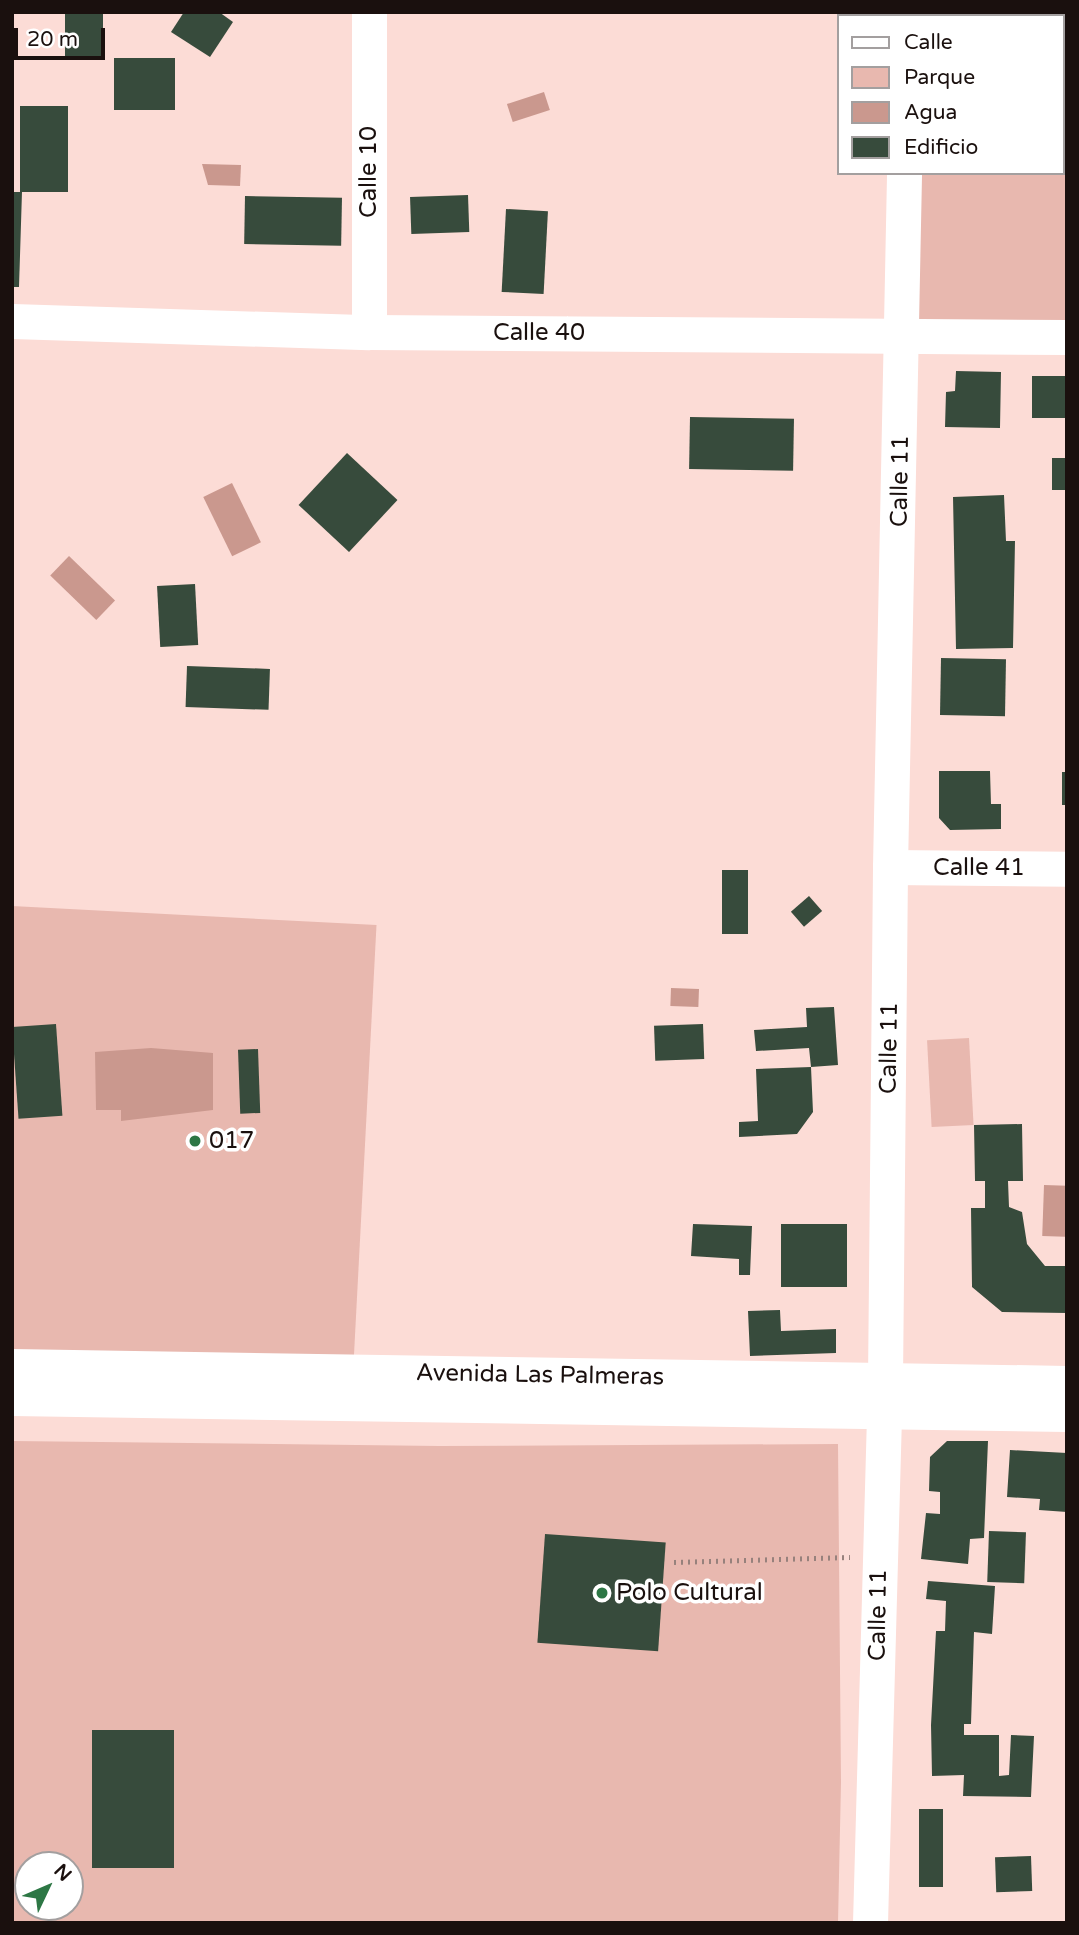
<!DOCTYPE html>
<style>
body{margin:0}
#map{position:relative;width:1079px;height:1935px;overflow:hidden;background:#fcdcd6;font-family:"Varela Round",sans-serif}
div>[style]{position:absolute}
.green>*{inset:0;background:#e8b8af;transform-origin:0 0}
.water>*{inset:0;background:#ca988e;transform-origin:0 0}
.building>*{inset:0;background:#374b3c;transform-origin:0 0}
.path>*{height:4.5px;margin-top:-2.25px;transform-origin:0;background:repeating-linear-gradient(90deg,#97817c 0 2px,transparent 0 7px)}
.minor>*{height:35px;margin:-17.5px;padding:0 17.5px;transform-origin:17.5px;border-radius:17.5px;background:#fff}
.secondary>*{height:38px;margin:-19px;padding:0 19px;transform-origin:19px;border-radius:19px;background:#fff}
.dots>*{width:19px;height:19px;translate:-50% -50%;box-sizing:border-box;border:4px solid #fff;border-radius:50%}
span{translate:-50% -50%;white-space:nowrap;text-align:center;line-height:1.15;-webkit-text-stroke:7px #fff;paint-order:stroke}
.street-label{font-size:24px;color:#1a100e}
.poi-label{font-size:24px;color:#1a100e}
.left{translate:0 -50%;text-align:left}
.frame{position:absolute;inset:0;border:14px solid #1a100e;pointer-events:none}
.legend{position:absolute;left:837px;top:14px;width:228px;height:161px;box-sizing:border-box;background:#fff;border:2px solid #a39f9f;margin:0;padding:9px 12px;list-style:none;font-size:21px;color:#1a100e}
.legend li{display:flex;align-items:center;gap:14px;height:35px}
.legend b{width:35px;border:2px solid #a39f9f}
.north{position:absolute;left:14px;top:1851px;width:70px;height:70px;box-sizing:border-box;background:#fff;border:2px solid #a39f9f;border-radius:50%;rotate:46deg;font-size:19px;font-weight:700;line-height:28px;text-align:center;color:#1a100e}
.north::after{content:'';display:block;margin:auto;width:24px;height:32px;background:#2d7745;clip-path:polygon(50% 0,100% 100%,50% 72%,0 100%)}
.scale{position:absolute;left:14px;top:28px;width:91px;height:32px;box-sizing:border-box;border:4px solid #1a100e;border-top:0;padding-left:9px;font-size:21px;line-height:24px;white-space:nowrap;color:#1a100e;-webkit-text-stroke:5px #fff;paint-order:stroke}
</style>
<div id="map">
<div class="green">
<div style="clip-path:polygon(906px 12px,1067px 12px,1067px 336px,903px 335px,904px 173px,1063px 173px,1063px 16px,906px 16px)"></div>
<div style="left:12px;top:906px;width:365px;height:452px;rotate:3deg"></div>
<div style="left:969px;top:1038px;width:87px;height:42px;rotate:87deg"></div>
<div style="clip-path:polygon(evenodd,12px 1441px,439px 1446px,838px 1444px,841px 1782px,838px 1923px,12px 1923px,12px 1441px,28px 1865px,70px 1865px,70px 1907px,28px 1907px,28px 1865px)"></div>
</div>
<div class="water">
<div style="left:544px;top:92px;width:19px;height:39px;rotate:72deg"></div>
<div style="clip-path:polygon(202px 164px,241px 165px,240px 186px,208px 185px)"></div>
<div style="left:232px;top:483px;width:66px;height:32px;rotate:64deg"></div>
<div style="left:69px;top:556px;width:64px;height:27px;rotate:44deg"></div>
<div style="left:671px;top:988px;width:28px;height:18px;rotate:2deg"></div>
<div style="clip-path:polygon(151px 1048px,213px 1053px,213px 1110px,121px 1121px,121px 1110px,96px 1110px,95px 1052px)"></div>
<div style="left:1044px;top:1185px;width:23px;height:51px;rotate:2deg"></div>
</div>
<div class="building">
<div style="left:65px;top:12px;width:38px;height:45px"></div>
<div style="clip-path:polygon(184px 12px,219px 12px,233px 22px,210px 57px,171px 32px)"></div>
<div style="left:114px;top:58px;width:61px;height:52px"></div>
<div style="left:20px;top:106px;width:48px;height:86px"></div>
<div style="clip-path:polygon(12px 192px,22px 192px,19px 287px,12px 287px)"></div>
<div style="left:468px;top:195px;width:37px;height:58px;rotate:88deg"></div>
<div style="left:245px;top:196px;width:97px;height:48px;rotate:1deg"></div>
<div style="left:506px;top:209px;width:42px;height:83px;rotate:3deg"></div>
<div style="clip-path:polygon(956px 371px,1001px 372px,1000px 428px,945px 427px,946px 392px,955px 391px)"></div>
<div style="left:1067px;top:376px;width:42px;height:35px;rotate:90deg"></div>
<div style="left:690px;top:417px;width:104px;height:52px;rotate:1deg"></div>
<div style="left:347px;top:453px;width:69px;height:71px;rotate:43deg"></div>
<div style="left:1052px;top:458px;width:15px;height:32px"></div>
<div style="clip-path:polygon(1004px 495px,1006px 541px,1015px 541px,1013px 648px,956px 649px,953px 497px)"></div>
<div style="left:195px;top:584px;width:61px;height:38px;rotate:87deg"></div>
<div style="left:941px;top:658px;width:65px;height:57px;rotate:1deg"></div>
<div style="left:187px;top:666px;width:83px;height:41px;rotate:2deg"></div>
<div style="clip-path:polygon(939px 771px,990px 771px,991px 804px,1001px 804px,1001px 829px,950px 830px,939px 818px)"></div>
<div style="left:1062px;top:772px;width:5px;height:33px"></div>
<div style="left:722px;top:870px;width:26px;height:64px"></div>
<div style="left:809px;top:896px;width:20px;height:24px;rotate:49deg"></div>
<div style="clip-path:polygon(834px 1007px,838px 1065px,811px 1067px,813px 1112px,797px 1134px,739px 1137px,739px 1122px,758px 1121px,756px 1069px,811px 1067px,809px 1048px,756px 1051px,754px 1030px,807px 1027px,806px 1008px)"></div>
<div style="left:56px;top:1024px;width:92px;height:44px;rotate:86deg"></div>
<div style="left:703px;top:1024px;width:35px;height:49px;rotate:88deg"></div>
<div style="left:258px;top:1049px;width:64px;height:20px;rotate:88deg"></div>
<div style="clip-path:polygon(1022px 1124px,1023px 1181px,1008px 1181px,1009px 1207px,1022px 1212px,1027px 1244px,1045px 1266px,1067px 1266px,1067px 1313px,1002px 1312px,972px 1287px,971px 1208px,985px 1208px,985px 1181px,975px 1181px,974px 1125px)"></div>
<div style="clip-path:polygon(693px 1224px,752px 1226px,750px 1275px,739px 1275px,739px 1259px,691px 1256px)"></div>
<div style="left:781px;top:1224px;width:66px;height:63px"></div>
<div style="clip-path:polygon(780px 1310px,781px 1331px,836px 1329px,836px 1353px,750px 1356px,748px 1311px)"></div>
<div style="clip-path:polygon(947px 1441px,988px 1441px,984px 1538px,970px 1539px,968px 1564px,921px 1559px,926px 1513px,940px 1514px,940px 1492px,929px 1491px,930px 1457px)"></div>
<div style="clip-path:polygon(1010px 1450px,1067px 1453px,1067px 1512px,1039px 1510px,1040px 1499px,1007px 1497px)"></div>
<div style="left:989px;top:1531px;width:37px;height:51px;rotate:2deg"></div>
<div style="left:545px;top:1534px;width:121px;height:109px;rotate:4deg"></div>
<div style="clip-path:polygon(928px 1581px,995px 1586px,992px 1634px,974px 1632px,971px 1724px,964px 1724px,964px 1735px,999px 1735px,999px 1776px,1009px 1775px,1011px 1735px,1034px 1736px,1031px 1797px,963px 1796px,964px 1775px,932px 1776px,931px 1725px,936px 1631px,945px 1631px,946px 1601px,926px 1599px)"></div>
<div style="left:92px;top:1730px;width:82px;height:138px"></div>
<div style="left:919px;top:1809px;width:24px;height:78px"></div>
<div style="left:1031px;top:1856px;width:35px;height:36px;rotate:88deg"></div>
</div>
<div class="path">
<div style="left:674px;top:1562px;width:176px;rotate:-1.6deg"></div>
</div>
<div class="minor">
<div style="left:906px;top:16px;width:4px;rotate:-90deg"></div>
<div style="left:12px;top:321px;width:357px;rotate:1.8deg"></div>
<div style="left:369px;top:332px;width:698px;rotate:0.41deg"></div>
<div style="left:369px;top:332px;width:320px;rotate:-90deg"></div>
<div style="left:890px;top:867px;width:177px;rotate:0.6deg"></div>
<div style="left:870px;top:1923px;width:543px;rotate:-88.42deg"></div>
<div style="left:885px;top:1380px;width:513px;rotate:-89.44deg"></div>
<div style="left:890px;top:867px;width:694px;rotate:-88.84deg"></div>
</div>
<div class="secondary">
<div style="left:12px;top:1368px;width:1055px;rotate:0.92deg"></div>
<div style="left:12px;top:1397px;width:1055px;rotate:0.87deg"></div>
</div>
<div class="dots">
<div style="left:195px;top:1141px;background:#2d7745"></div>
<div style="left:602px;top:1593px;background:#2d7745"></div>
</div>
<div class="street-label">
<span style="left:369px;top:172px;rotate:-90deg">Calle 10</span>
<span style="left:539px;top:333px">Calle 40</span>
<span style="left:900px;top:481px;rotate:-89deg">Calle 11</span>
<span style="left:979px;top:868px">Calle 41</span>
<span style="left:889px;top:1048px;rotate:-89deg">Calle 11</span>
<span style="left:540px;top:1375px;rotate:1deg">Avenida Las Palmeras</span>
<span style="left:878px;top:1615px;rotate:-89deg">Calle 11</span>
</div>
<div class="poi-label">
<span class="left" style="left:209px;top:1141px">017</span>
<span class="left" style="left:616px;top:1593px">Polo Cultural</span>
</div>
<div class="frame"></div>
<ul class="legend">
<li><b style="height:9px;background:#fff"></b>Calle</li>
<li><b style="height:19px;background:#e8b8af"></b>Parque</li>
<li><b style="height:19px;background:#ca988e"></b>Agua</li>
<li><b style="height:19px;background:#374b3c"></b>Edificio</li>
</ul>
<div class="north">N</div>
<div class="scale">20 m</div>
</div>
